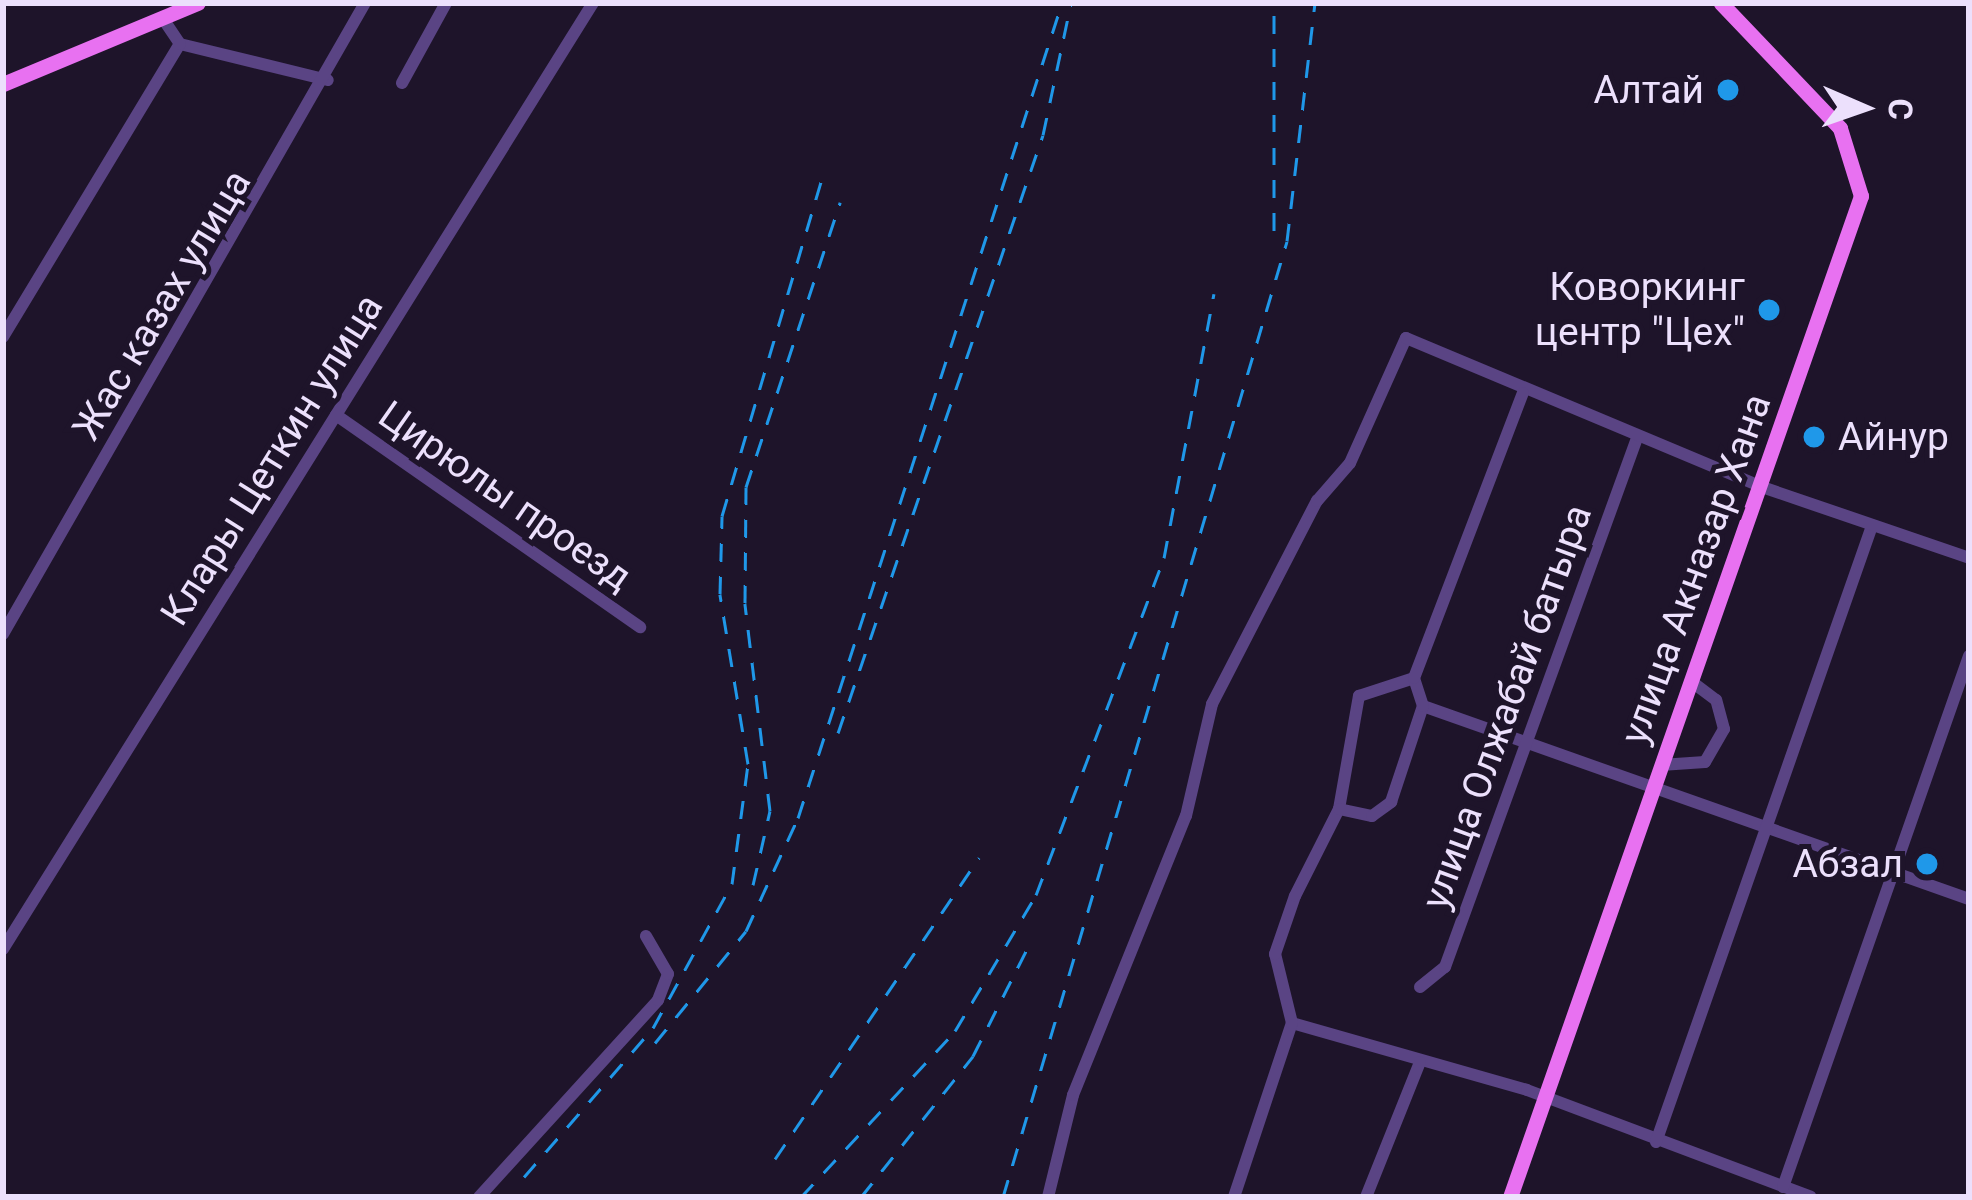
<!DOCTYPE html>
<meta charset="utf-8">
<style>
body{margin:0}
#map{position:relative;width:1972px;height:1200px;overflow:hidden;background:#1e142a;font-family:Roboto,sans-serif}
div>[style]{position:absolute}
.minor>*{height:12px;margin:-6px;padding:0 6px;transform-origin:6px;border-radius:6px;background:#5a4484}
.major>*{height:15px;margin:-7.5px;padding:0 7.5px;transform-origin:7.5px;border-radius:7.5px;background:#e871f1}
.rail>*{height:3px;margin-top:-1.5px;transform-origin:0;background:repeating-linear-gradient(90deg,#1f98e9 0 18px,transparent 0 33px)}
.dots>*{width:33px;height:33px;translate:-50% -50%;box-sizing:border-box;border:6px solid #1e142a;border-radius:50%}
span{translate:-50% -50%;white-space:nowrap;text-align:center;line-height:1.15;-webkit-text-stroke:10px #1e142a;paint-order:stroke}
.poi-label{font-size:39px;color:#ece0fc}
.right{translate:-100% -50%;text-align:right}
.left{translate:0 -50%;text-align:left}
.street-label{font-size:39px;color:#ece0fc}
.frame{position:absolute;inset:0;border:6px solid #ece0fc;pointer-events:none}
.north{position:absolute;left:1804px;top:48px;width:120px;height:120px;-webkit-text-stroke:9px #1e142a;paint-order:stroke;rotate:92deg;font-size:33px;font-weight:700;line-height:48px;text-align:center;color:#ece0fc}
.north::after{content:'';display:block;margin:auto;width:42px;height:54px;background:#ece0fc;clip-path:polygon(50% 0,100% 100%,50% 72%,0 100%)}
</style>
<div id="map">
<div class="minor">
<div style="left:180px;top:44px;width:152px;rotate:13.7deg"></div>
<div style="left:402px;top:83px;width:91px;rotate:-61.2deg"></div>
<div style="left:3px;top:337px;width:342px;rotate:-58.9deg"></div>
<div style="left:180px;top:44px;width:32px;rotate:-124deg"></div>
<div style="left:336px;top:415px;width:371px;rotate:34.9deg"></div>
<div style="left:3px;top:634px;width:727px;rotate:-60.16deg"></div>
<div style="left:1423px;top:706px;width:579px;rotate:19.47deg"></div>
<div style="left:1661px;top:765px;width:44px;rotate:-3.9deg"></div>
<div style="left:1705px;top:762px;width:38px;rotate:-60deg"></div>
<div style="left:1724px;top:729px;width:30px;rotate:-105deg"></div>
<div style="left:1716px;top:700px;width:31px;rotate:-143deg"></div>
<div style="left:1339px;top:809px;width:115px;rotate:-80deg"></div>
<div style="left:1359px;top:696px;width:58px;rotate:-18.1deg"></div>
<div style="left:3px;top:949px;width:1115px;rotate:-58.05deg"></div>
<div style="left:1420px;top:987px;width:32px;rotate:-39deg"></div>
<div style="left:1445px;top:967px;width:563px;rotate:-70.05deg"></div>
<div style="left:1292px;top:1023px;width:244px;rotate:15.9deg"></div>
<div style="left:1527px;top:1090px;width:303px;rotate:20.6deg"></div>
<div style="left:1656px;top:1142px;width:653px;rotate:-70.68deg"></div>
<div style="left:1783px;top:1187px;width:563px;rotate:-70.7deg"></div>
<div style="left:479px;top:1197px;width:266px;rotate:-47.7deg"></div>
<div style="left:658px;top:1000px;width:28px;rotate:-69deg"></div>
<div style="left:668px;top:974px;width:44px;rotate:-120.1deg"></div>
<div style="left:1048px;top:1197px;width:105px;rotate:-76.2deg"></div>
<div style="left:1073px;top:1095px;width:301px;rotate:-68deg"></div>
<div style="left:1186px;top:816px;width:115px;rotate:-76.9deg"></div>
<div style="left:1212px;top:704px;width:229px;rotate:-62.7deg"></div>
<div style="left:1317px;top:501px;width:50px;rotate:-49deg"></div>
<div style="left:1350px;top:463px;width:137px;rotate:-65.9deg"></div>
<div style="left:1406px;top:338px;width:386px;rotate:22.7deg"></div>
<div style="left:1762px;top:487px;width:219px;rotate:18.9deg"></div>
<div style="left:1234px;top:1197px;width:183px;rotate:-71.6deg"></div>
<div style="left:1292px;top:1023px;width:71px;rotate:-103.8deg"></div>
<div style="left:1275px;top:954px;width:61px;rotate:-71deg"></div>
<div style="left:1295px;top:896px;width:97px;rotate:-63.2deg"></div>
<div style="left:1339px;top:809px;width:34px;rotate:12deg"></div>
<div style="left:1372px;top:816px;width:24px;rotate:-36deg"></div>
<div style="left:1391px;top:802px;width:101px;rotate:-71.6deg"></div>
<div style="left:1423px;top:706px;width:29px;rotate:-108deg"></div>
<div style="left:1414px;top:678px;width:305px;rotate:-69.1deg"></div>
<div style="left:1366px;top:1197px;width:145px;rotate:-68.2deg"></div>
</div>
<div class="major">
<div style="left:3px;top:84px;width:211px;rotate:-22.6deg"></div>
<div style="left:1510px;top:1197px;width:1061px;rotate:-70.68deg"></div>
<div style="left:1861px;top:196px;width:71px;rotate:-107.2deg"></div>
<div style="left:1840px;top:128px;width:173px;rotate:-133.6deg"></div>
</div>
<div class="rail">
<div style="left:1274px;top:231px;width:228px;rotate:-90deg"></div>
<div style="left:838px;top:733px;width:632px;rotate:-71.08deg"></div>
<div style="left:1043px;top:135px;width:135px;rotate:-78deg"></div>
<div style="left:753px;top:885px;width:76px;rotate:-77.1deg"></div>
<div style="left:770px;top:811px;width:209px;rotate:-96.9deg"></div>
<div style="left:745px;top:603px;width:116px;rotate:-89.5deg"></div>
<div style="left:746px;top:487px;width:300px;rotate:-71.7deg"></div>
<div style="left:655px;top:1043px;width:144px;rotate:-50.9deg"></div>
<div style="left:746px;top:931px;width:124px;rotate:-65.3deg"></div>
<div style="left:798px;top:818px;width:857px;rotate:-72.05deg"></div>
<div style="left:775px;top:1159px;width:364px;rotate:-55.9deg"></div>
<div style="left:524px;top:1177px;width:197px;rotate:-49.1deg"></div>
<div style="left:653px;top:1028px;width:164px;rotate:-61.3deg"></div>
<div style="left:732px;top:884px;width:121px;rotate:-82.4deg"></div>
<div style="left:748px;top:764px;width:172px;rotate:-99.4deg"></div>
<div style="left:720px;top:594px;width:78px;rotate:-88.5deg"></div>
<div style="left:722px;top:516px;width:349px;rotate:-73.5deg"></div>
<div style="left:801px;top:1197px;width:226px;rotate:-47.1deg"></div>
<div style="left:955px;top:1031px;width:158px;rotate:-59.2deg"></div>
<div style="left:1036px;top:895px;width:360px;rotate:-69.2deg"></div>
<div style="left:1164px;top:558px;width:269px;rotate:-79.3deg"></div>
<div style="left:861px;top:1197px;width:180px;rotate:-51.5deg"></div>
<div style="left:973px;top:1056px;width:131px;rotate:-63.2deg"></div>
<div style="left:1003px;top:1197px;width:997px;rotate:-73.45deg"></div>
<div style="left:1287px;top:241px;width:240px;rotate:-83.3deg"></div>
</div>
<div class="dots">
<div style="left:1728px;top:90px;background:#1f98e9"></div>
<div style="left:1769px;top:310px;background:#1f98e9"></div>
<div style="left:1814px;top:437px;background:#1f98e9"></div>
<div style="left:1927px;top:864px;background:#1f98e9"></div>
</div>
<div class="poi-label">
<span class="right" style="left:1704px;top:90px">Алтай</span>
<span class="right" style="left:1745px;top:310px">Коворкинг<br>центр "Цех"</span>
<span class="left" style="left:1838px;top:437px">Айнур</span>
<span class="right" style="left:1903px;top:864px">Абзал</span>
</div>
<div class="street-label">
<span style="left:162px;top:305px;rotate:-59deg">Жас казах улица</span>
<span style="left:272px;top:460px;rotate:-58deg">Клары Цеткин улица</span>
<span style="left:505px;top:496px;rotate:35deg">Цирюлы проезд</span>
<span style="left:1696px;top:569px;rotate:-70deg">улица Акназар Хана</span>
<span style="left:1507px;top:707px;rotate:-70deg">улица Олжабай батыра</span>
</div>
<div class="frame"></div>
<div class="north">С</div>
</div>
